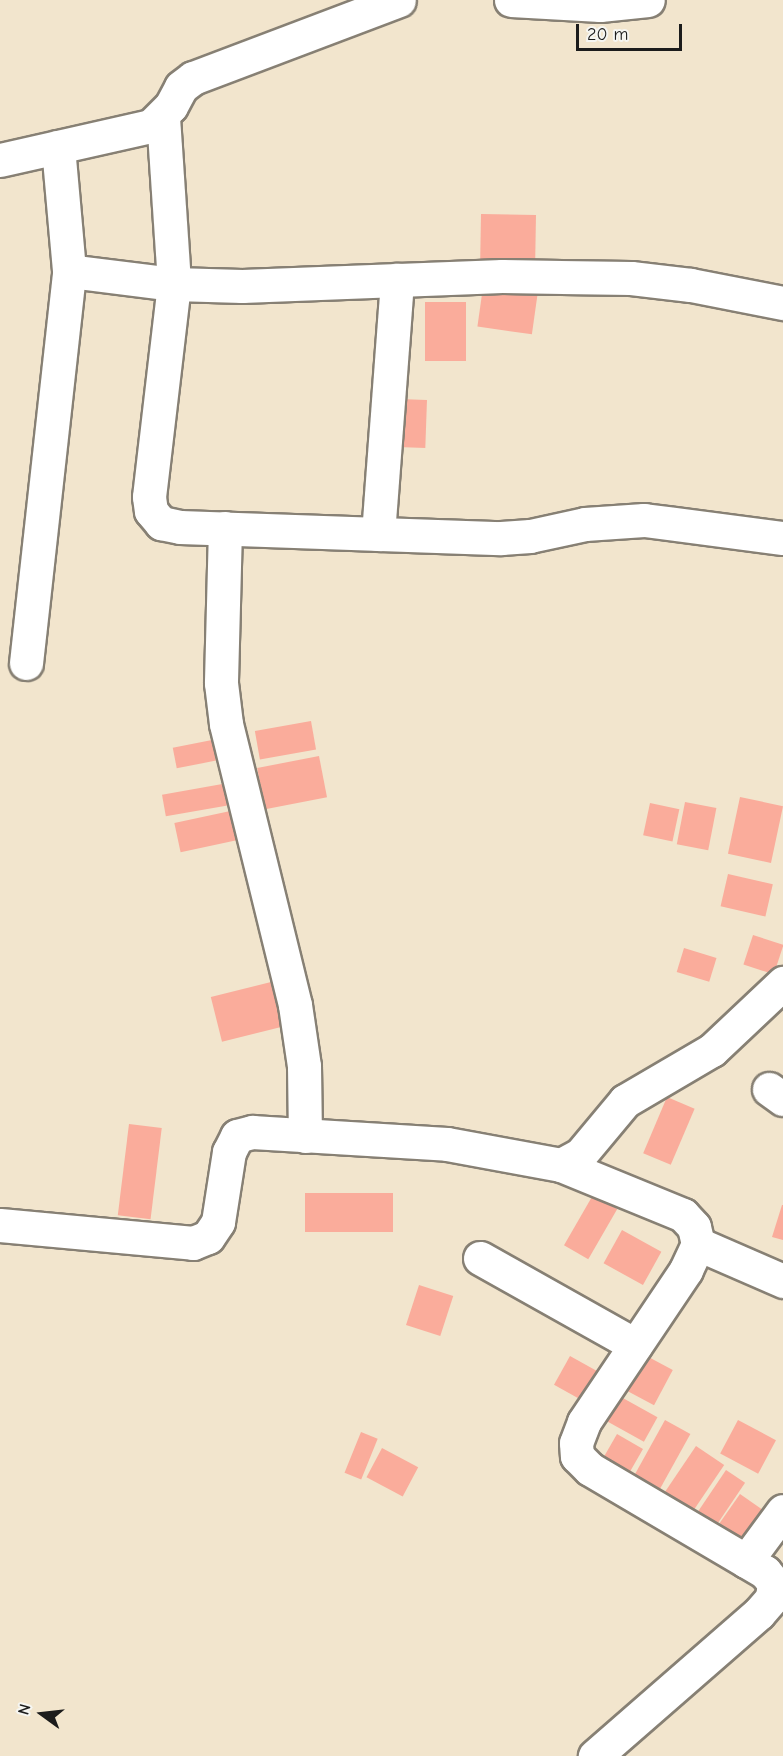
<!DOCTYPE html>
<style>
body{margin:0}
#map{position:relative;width:783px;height:1756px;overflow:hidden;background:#f2e5cd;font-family:"Comic Neue",sans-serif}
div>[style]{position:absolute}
.building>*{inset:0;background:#faac9b;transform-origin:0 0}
.roads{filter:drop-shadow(2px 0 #878074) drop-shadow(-2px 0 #878074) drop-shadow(0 2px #878074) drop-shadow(0 -2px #878074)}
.minor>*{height:33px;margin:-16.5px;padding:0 16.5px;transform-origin:16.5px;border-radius:16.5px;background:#fff}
span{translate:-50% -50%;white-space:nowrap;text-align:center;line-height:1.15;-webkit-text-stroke:4.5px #f6f6f2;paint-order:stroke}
.north{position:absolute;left:12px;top:1684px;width:60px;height:60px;-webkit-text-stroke:4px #f6f6f2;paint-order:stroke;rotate:285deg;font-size:16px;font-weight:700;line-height:24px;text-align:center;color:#1c1c1c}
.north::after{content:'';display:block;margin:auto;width:21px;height:27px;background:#1c1c1c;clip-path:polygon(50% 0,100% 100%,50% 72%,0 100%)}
.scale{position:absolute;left:576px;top:24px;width:106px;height:27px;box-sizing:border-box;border:3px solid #1c1c1c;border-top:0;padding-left:8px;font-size:18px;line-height:21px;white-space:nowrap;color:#1c1c1c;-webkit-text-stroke:4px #f6f6f2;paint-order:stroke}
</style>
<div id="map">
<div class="building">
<div style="left:481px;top:214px;width:55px;height:53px;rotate:1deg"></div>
<div style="left:483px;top:287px;width:55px;height:40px;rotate:8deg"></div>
<div style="left:425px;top:302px;width:41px;height:59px"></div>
<div style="left:399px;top:399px;width:28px;height:48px;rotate:2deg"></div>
<div style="left:311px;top:721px;width:29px;height:57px;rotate:80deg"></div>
<div style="left:212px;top:740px;width:21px;height:40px;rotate:79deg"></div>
<div style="left:319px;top:756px;width:42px;height:63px;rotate:79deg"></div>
<div style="left:228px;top:783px;width:22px;height:67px;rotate:80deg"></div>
<div style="left:740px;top:797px;width:44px;height:58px;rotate:12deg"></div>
<div style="left:685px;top:802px;width:32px;height:43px;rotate:11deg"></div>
<div style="left:650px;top:803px;width:30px;height:33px;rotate:12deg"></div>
<div style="left:235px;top:810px;width:30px;height:62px;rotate:78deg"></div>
<div style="left:728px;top:874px;width:46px;height:33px;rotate:13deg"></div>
<div style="left:753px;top:935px;width:32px;height:31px;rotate:18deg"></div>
<div style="left:684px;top:948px;width:34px;height:25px;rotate:17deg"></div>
<div style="left:271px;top:982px;width:46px;height:62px;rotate:76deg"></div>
<div style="left:667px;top:1097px;width:30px;height:61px;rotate:23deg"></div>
<div style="left:129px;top:1124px;width:33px;height:92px;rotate:7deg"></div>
<div style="left:305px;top:1193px;width:88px;height:39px"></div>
<div style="left:593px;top:1195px;width:28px;height:58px;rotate:30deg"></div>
<div style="clip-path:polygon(782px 1205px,783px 1205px,783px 1240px,772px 1237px)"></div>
<div style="left:622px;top:1230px;width:45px;height:38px;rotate:29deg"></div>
<div style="left:419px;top:1285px;width:36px;height:42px;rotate:18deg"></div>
<div style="left:641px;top:1353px;width:36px;height:40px;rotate:28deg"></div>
<div style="left:570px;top:1356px;width:38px;height:33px;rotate:29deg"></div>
<div style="left:612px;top:1392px;width:52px;height:28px;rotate:29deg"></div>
<div style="left:665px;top:1420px;width:29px;height:66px;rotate:29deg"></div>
<div style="left:738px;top:1420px;width:43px;height:38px;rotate:28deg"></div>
<div style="left:361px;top:1432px;width:18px;height:44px;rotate:22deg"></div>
<div style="left:617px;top:1434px;width:30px;height:27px;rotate:30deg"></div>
<div style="left:696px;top:1446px;width:34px;height:58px;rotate:34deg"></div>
<div style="left:382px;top:1448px;width:41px;height:33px;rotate:28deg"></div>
<div style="left:726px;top:1470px;width:23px;height:56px;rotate:34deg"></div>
<div style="left:740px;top:1494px;width:37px;height:40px;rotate:35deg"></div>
</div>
<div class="roads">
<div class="minor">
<div style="left:511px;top:0;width:89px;rotate:3.2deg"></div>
<div style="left:600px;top:5px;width:48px;rotate:-5.9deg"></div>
<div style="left:163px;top:117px;width:167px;rotate:86.2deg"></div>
<div style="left:174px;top:284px;width:214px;rotate:96.7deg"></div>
<div style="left:149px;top:497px;width:14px;rotate:82deg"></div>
<div style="left:151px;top:511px;width:16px;rotate:50deg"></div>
<div style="left:161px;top:523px;width:19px;rotate:12deg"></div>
<div style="left:180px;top:527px;width:321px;rotate:2deg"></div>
<div style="left:501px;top:538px;width:29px;rotate:-4deg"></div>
<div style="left:530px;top:536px;width:56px;rotate:-12.3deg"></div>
<div style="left:585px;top:524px;width:59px;rotate:-3.9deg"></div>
<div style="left:644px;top:520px;width:140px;rotate:7.4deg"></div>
<div style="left:58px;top:147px;width:124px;rotate:84.9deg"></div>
<div style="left:69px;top:271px;width:106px;rotate:7.1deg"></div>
<div style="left:174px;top:284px;width:68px;rotate:1.7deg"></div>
<div style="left:242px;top:286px;width:260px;rotate:-2.2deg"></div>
<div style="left:502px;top:276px;width:129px;rotate:0.9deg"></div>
<div style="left:631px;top:278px;width:60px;rotate:6.7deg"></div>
<div style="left:691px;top:285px;width:94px;rotate:11.1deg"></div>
<div style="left:0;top:160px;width:155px;rotate:-12.7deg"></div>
<div style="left:151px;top:126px;width:28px;rotate:-45deg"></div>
<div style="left:171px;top:106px;width:21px;rotate:-62deg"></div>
<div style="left:181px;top:87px;width:15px;rotate:-37deg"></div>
<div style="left:193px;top:78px;width:220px;rotate:-20.7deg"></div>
<div style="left:225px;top:528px;width:155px;rotate:91.5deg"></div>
<div style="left:221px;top:683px;width:41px;rotate:83deg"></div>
<div style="left:226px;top:724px;width:289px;rotate:76.2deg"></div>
<div style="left:295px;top:1005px;width:62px;rotate:81.6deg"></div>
<div style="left:304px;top:1066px;width:70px;rotate:89.2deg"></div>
<div style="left:378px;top:534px;width:255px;rotate:-85.7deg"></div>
<div style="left:26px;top:663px;width:394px;rotate:-83.7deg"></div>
<div style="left:769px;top:1089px;width:17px;rotate:36deg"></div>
<div style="left:561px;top:1165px;width:132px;rotate:22.3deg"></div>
<div style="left:683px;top:1215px;width:16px;rotate:47deg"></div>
<div style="left:694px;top:1227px;width:17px;rotate:77deg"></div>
<div style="left:698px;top:1244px;width:29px;rotate:115deg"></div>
<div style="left:686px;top:1270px;width:183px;rotate:123.9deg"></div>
<div style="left:584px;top:1422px;width:22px;rotate:111deg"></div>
<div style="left:576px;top:1443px;width:13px;rotate:86deg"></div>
<div style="left:577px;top:1456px;width:18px;rotate:45deg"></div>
<div style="left:590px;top:1469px;width:203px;rotate:30.5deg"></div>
<div style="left:765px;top:1572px;width:14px;rotate:51deg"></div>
<div style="left:774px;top:1583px;width:15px;rotate:98deg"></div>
<div style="left:772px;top:1598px;width:20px;rotate:131deg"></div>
<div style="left:759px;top:1613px;width:218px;rotate:138.9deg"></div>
<div style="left:0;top:1225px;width:194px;rotate:5.3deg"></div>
<div style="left:193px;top:1243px;width:16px;rotate:-22deg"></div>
<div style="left:208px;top:1237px;width:18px;rotate:-56deg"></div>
<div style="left:218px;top:1222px;width:71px;rotate:-81.1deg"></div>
<div style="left:229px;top:1152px;width:18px;rotate:-63deg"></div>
<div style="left:237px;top:1136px;width:16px;rotate:-15deg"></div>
<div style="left:252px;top:1132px;width:195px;rotate:3.5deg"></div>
<div style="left:447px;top:1144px;width:116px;rotate:10.4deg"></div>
<div style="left:561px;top:1165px;width:21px;rotate:-28deg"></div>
<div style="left:580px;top:1155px;width:70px;rotate:-50.2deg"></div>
<div style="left:625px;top:1101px;width:101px;rotate:-30.4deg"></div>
<div style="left:712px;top:1050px;width:98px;rotate:-43.3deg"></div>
<div style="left:698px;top:1244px;width:93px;rotate:23.5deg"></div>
<div style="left:480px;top:1258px;width:178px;rotate:29.3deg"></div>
<div style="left:746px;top:1561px;width:62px;rotate:-53.5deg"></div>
</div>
</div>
<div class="north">N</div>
<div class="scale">20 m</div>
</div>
